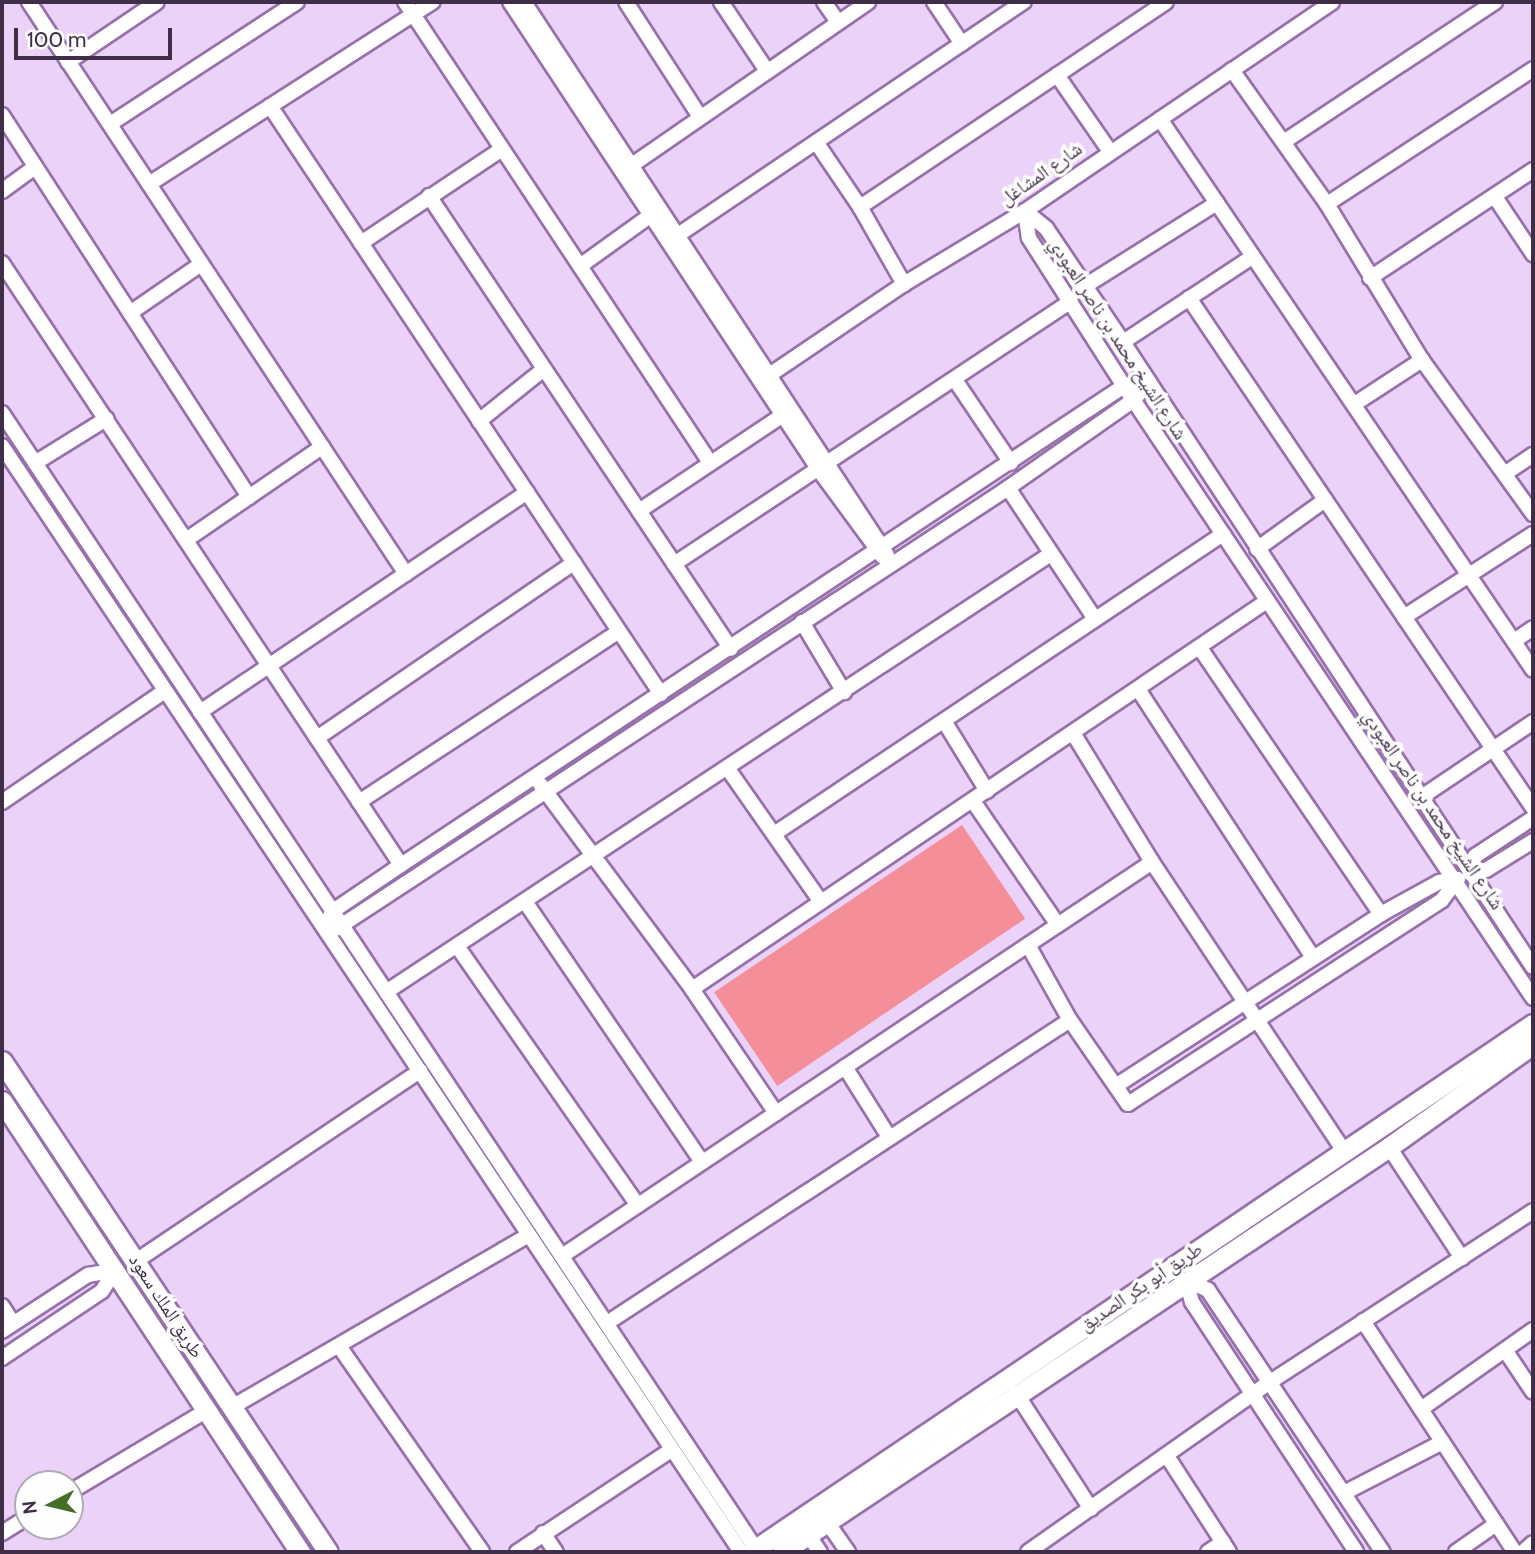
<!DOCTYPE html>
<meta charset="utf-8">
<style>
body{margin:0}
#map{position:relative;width:1535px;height:1554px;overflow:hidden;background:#ebd2f8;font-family:Cabin,"Noto Naskh Arabic",sans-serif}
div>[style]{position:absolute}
.green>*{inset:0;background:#f48e98;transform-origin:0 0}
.roads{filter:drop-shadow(2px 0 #9771ab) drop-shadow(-2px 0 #9771ab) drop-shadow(0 2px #9771ab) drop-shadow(0 -2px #9771ab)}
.minor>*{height:14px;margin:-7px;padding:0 7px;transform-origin:7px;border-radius:7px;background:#fff}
.major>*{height:19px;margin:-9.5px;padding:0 9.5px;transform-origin:9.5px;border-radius:9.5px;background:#fff}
span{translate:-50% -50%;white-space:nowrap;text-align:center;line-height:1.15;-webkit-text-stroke:7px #fefefe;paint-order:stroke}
.street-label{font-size:19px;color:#3e2e47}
.frame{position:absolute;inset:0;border:4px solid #3e2e47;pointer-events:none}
.north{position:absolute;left:14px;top:1470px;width:70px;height:70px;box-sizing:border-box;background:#fefefe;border:2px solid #b1abb5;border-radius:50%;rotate:263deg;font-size:19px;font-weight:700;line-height:28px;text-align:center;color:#3e2e47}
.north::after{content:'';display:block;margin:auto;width:24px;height:32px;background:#476e29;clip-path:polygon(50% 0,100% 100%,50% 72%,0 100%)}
.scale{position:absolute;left:14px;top:28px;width:158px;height:32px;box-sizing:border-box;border:4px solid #3e2e47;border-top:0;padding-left:9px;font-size:21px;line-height:24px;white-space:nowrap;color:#3e2e47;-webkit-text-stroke:5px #fefefe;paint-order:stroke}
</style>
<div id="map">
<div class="green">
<div style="left:962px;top:825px;width:113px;height:299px;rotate:56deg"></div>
</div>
<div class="roads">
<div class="minor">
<div style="left:29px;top:2px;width:685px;rotate:56.61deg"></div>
<div style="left:405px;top:2px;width:551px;rotate:56.48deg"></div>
<div style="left:510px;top:2px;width:561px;rotate:56.56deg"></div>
<div style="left:819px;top:470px;width:108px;rotate:53.7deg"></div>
<div style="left:524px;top:2px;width:661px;rotate:56.72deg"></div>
<div style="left:626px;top:2px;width:137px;rotate:57.2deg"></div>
<div style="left:721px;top:2px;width:83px;rotate:56.3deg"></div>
<div style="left:824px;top:2px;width:24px;rotate:55deg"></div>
<div style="left:934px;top:2px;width:50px;rotate:56.3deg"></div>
<div style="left:68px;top:62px;width:107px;rotate:-34deg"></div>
<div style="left:1232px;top:70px;width:164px;rotate:54.7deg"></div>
<div style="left:1327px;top:204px;width:183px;rotate:58.7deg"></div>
<div style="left:1422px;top:360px;width:190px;rotate:54.2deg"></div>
<div style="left:1057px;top:75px;width:91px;rotate:55.3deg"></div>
<div style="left:270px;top:106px;width:706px;rotate:56.38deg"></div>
<div style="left:2px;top:115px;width:455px;rotate:57.1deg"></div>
<div style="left:1160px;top:119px;width:665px;rotate:55.9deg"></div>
<div style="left:110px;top:124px;width:223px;rotate:-33.1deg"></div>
<div style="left:1285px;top:141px;width:252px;rotate:-33.5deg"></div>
<div style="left:816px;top:142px;width:78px;rotate:55.9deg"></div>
<div style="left:860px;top:207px;width:89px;rotate:60.3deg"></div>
<div style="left:632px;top:165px;width:287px;rotate:-34.6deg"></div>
<div style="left:149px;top:184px;width:337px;rotate:-32.7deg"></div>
<div style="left:2px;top:191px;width:41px;rotate:-36deg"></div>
<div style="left:429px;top:196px;width:544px;rotate:56.31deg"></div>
<div style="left:1495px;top:197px;width:69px;rotate:56.3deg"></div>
<div style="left:1327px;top:204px;width:246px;rotate:-33.2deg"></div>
<div style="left:860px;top:207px;width:368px;rotate:-33.8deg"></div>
<div style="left:1025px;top:211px;width:27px;rotate:82deg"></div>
<div style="left:1029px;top:238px;width:176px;rotate:57.3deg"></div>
<div style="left:1124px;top:386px;width:736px;rotate:56.25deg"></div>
<div style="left:1025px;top:211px;width:27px;rotate:39deg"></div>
<div style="left:1046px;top:228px;width:138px;rotate:56deg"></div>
<div style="left:1123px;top:342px;width:747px;rotate:56.74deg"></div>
<div style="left:678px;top:235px;width:417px;rotate:-34deg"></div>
<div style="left:361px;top:243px;width:169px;rotate:-33.7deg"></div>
<div style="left:2px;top:263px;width:722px;rotate:56.46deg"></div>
<div style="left:580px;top:266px;width:96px;rotate:-35.7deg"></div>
<div style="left:1370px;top:278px;width:196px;rotate:-33.5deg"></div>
<div style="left:1085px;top:286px;width:156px;rotate:-32.2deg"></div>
<div style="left:1189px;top:298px;width:615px;rotate:56deg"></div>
<div style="left:130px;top:313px;width:86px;rotate:-34.6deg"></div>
<div style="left:1123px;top:342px;width:154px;rotate:-33.4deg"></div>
<div style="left:771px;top:374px;width:161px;rotate:-34.1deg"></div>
<div style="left:904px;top:284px;width:141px;rotate:-31.1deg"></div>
<div style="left:1025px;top:211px;width:371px;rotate:-34.2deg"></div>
<div style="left:955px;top:380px;width:100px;rotate:56deg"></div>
<div style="left:1356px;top:403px;width:79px;rotate:-33.1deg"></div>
<div style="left:2px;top:413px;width:1363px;rotate:56.43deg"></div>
<div style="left:479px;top:421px;width:83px;rotate:-38.7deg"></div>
<div style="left:2px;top:446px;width:1330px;rotate:56.25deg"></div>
<div style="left:35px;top:463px;width:84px;rotate:-31.8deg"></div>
<div style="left:1506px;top:473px;width:32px;rotate:-34deg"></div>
<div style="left:1008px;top:488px;width:157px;rotate:56.4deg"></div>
<div style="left:639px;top:511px;width:180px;rotate:-33.7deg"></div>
<div style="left:186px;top:540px;width:165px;rotate:-34.4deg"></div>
<div style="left:1257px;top:549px;width:84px;rotate:-35.8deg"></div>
<div style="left:674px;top:564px;width:476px;rotate:-33.5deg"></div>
<div style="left:1404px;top:617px;width:153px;rotate:-32.8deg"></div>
<div style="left:802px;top:622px;width:82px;rotate:59deg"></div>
<div style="left:1514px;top:641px;width:23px;rotate:-34deg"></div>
<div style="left:1200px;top:648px;width:322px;rotate:55.8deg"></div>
<div style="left:1138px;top:689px;width:320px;rotate:56.9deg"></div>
<div style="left:200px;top:712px;width:394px;rotate:-33.9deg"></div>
<div style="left:944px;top:721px;width:82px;rotate:58.4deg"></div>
<div style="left:1073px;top:733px;width:151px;rotate:58.5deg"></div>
<div style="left:1152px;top:862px;width:346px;rotate:56.4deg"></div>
<div style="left:317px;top:738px;width:311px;rotate:-34.3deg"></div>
<div style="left:728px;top:769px;width:162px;rotate:55deg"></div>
<div style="left:540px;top:784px;width:255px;rotate:53.4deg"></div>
<div style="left:692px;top:989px;width:150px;rotate:55.9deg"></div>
<div style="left:1423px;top:796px;width:133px;rotate:-33.9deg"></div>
<div style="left:973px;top:801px;width:150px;rotate:55.6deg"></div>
<div style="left:2px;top:802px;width:195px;rotate:-34.3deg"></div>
<div style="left:359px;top:802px;width:311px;rotate:-33.3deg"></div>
<div style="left:1533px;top:818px;width:69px;rotate:146.8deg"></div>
<div style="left:1475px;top:856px;width:18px;rotate:106deg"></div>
<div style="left:1470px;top:873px;width:16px;rotate:-11deg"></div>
<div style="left:1486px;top:870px;width:55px;rotate:-31.7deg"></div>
<div style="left:774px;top:834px;width:540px;rotate:-33.75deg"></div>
<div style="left:526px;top:903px;width:313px;rotate:55.8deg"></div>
<div style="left:329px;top:918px;width:8px;rotate:-60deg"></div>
<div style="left:333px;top:911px;width:82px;rotate:-34.1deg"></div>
<div style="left:401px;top:865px;width:867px;rotate:-33.53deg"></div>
<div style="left:1124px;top:386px;width:25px;rotate:-12deg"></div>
<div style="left:336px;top:929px;width:800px;rotate:-33.27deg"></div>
<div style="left:1005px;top:490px;width:159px;rotate:-35deg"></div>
<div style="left:1135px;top:399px;width:22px;rotate:-54deg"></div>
<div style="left:1028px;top:945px;width:86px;rotate:60.8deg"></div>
<div style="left:1070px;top:1020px;width:102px;rotate:55.4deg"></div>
<div style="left:1128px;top:1104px;width:374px;rotate:-33deg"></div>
<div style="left:1442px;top:900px;width:26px;rotate:-53deg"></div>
<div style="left:457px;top:946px;width:316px;rotate:55.1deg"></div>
<div style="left:692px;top:989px;width:694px;rotate:-34.01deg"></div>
<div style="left:386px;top:992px;width:794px;rotate:-33.39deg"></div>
<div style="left:845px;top:1067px;width:83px;rotate:57.8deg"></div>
<div style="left:1117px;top:1085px;width:315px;rotate:-32.9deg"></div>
<div style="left:1381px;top:914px;width:66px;rotate:-28.9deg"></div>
<div style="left:1439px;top:882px;width:19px;rotate:-9deg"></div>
<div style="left:1389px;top:1147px;width:133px;rotate:56.7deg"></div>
<div style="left:562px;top:1256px;width:709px;rotate:-33.73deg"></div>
<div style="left:136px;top:1261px;width:342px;rotate:-33.8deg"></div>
<div style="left:1186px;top:1280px;width:24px;rotate:24deg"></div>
<div style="left:1208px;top:1290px;width:315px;rotate:56.3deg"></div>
<div style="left:1186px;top:1280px;width:23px;rotate:75deg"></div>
<div style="left:1192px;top:1302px;width:299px;rotate:56.7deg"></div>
<div style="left:2px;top:1306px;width:20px;rotate:57deg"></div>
<div style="left:1363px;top:1321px;width:277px;rotate:56.7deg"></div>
<div style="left:607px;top:1323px;width:553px;rotate:-33.2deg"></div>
<div style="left:2px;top:1331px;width:103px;rotate:-33.1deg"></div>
<div style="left:88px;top:1275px;width:27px;rotate:-10deg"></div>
<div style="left:339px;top:1346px;width:251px;rotate:55.2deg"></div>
<div style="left:1505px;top:1350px;width:50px;rotate:56.3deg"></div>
<div style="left:2px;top:1358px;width:120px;rotate:-33.8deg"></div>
<div style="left:102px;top:1291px;width:25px;rotate:-58deg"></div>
<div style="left:1016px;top:1393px;width:138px;rotate:57.1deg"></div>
<div style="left:232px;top:1407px;width:341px;rotate:-30.1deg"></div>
<div style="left:1421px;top:1409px;width:137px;rotate:-35.2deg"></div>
<div style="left:1167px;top:1456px;width:114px;rotate:57.1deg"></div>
<div style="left:70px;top:1492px;width:158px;rotate:-30.8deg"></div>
<div style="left:1344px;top:1493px;width:111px;rotate:-27.3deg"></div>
<div style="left:827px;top:1522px;width:37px;rotate:55deg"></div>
<div style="left:2px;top:1533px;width:31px;rotate:-32deg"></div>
<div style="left:543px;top:1533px;width:23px;rotate:56deg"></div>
<div style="left:808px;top:1535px;width:21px;rotate:55deg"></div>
<div style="left:517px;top:1552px;width:185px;rotate:-33.5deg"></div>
<div style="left:1028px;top:1552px;width:296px;rotate:-35.1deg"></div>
<div style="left:1270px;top:1382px;width:314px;rotate:-33deg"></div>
<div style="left:1208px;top:1552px;width:18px;rotate:-34deg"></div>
<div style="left:1456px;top:1552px;width:49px;rotate:-35deg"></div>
<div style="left:1523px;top:1552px;width:13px;rotate:-42deg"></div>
</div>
<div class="major">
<div style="left:2px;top:1061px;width:589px;rotate:56.42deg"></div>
<div style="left:2px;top:1101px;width:541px;rotate:56.55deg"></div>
<div style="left:751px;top:1552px;width:944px;rotate:-34.03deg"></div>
<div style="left:782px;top:1552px;width:730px;rotate:-33.71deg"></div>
<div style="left:1389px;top:1147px;width:177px;rotate:-35.6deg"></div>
</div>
</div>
<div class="street-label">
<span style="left:1041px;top:174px;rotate:-35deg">شارع المشاغل</span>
<span style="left:1118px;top:339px;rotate:57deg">شارع الشيخ محمد بن ناصر العبودي</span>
<span style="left:1433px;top:810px;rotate:56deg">شارع الشيخ محمد بن ناصر العبودي</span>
<span style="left:1141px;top:1287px;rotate:-34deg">طريق أبو بكر الصديق</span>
<span style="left:166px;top:1306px;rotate:57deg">طريق الملك سعود</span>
</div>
<div class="frame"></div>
<div class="north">N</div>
<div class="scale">100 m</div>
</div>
